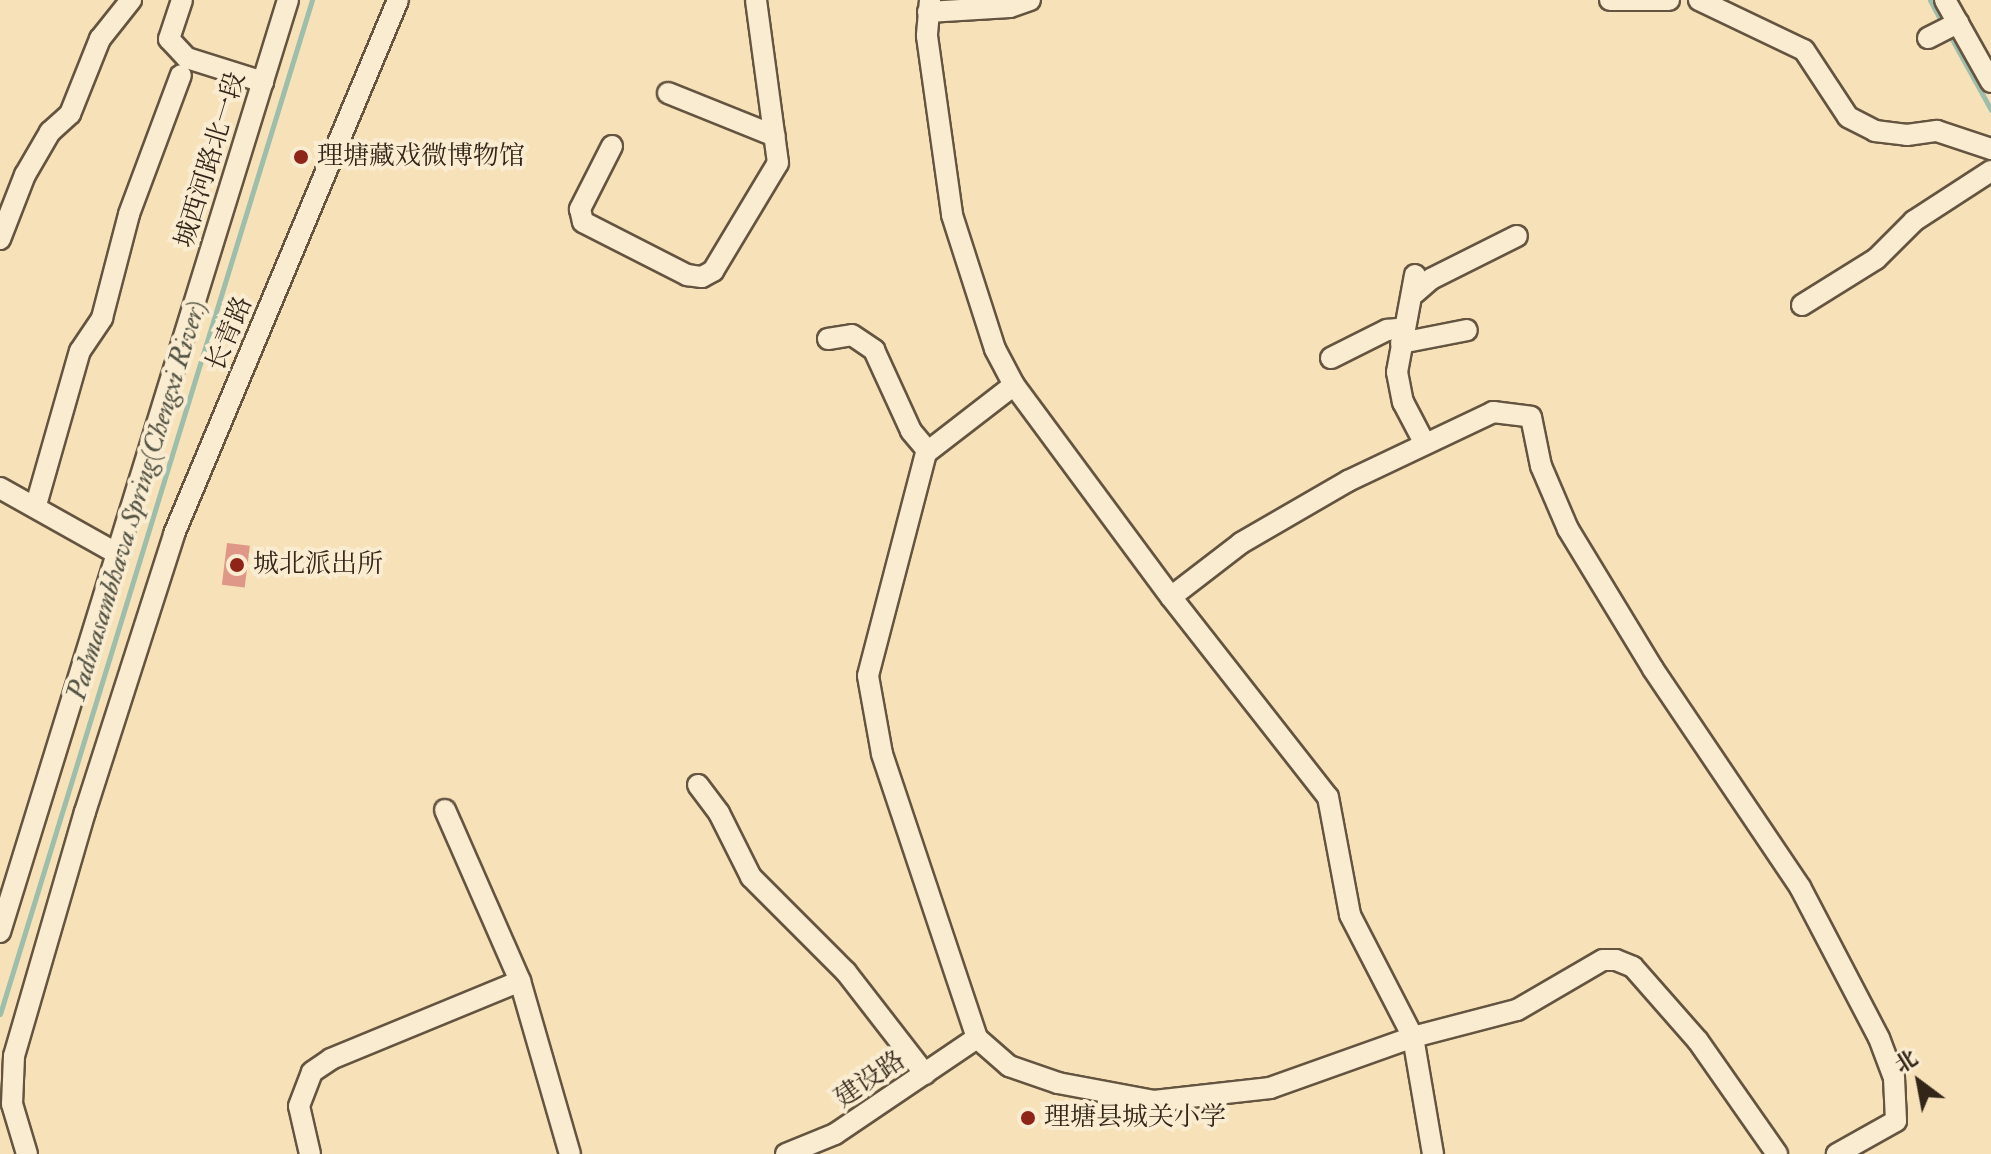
<!DOCTYPE html>
<meta charset="utf-8">
<style>
body{margin:0}
#map{position:relative;width:1991px;height:1154px;overflow:hidden;background:#f6e1b8;font-family:"IM FELL Double Pica","Noto Serif SC",serif}
div>[style]{position:absolute}
.stream>*{height:5px;margin:-2.5px;padding:0 2.5px;transform-origin:2.5px;border-radius:2.5px;background:#9dbeab}
.building>*{inset:0;background:#df9887;transform-origin:0 0}
.roads{filter:drop-shadow(2px 0 #645440) drop-shadow(-2px 0 #645440) drop-shadow(0 2px #645440) drop-shadow(0 -2px #645440)}
.minor>*{height:20px;margin:-10px;padding:0 10px;transform-origin:10px;border-radius:10px;background:#f9ecd1}
.dots>*{width:22px;height:22px;translate:-50% -50%;box-sizing:border-box;border:4px solid #f9ecd1;border-radius:50%}
span{translate:-50% -50%;white-space:nowrap;text-align:center;line-height:1.15;-webkit-text-stroke:8px #f9ecd1;paint-order:stroke}
.poi-label{font-size:26px;color:#332518}
.left{translate:0 -50%;text-align:left}
.street-label{font-size:26px;color:#332518}
.water-label{font-size:28px;color:#535344;font-style:italic}
.north{position:absolute;left:1879px;top:1042px;width:80px;height:80px;-webkit-text-stroke:6px #f9ecd1;paint-order:stroke;rotate:328deg;font-size:22px;font-weight:700;line-height:32px;text-align:center;color:#332518}
.north::after{content:'';display:block;margin:auto;width:28px;height:36px;background:#332518;clip-path:polygon(50% 0,100% 100%,50% 72%,0 100%)}
</style>
<div id="map">
<div class="stream">
<div style="left:1930px;top:0;width:27px;rotate:62deg"></div>
<div style="left:1948px;top:32px;width:89px;rotate:61.1deg"></div>
<div style="left:0;top:1014px;width:1061px;rotate:-72.9deg"></div>
</div>
<div class="building">
<div style="left:227px;top:543px;width:23px;height:42px;rotate:7deg"></div>
</div>
<div class="roads">
<div class="minor">
<div style="left:182px;top:0;width:41px;rotate:108.4deg"></div>
<div style="left:169px;top:39px;width:26px;rotate:47deg"></div>
<div style="left:187px;top:58px;width:80px;rotate:17.5deg"></div>
<div style="left:930px;top:0;width:36px;rotate:95deg"></div>
<div style="left:927px;top:36px;width:181px;rotate:82deg"></div>
<div style="left:952px;top:215px;width:141px;rotate:72.2deg"></div>
<div style="left:995px;top:349px;width:41px;rotate:62.2deg"></div>
<div style="left:1014px;top:385px;width:264px;rotate:53.5deg"></div>
<div style="left:1171px;top:597px;width:254px;rotate:51.9deg"></div>
<div style="left:1328px;top:797px;width:120px;rotate:79.4deg"></div>
<div style="left:1350px;top:915px;width:137px;rotate:62.7deg"></div>
<div style="left:1413px;top:1037px;width:119px;rotate:80.3deg"></div>
<div style="left:1610px;top:0;width:59px"></div>
<div style="left:1699px;top:0;width:116px;rotate:25.5deg"></div>
<div style="left:1804px;top:50px;width:80px;rotate:56.7deg"></div>
<div style="left:1848px;top:117px;width:30px;rotate:27deg"></div>
<div style="left:1875px;top:131px;width:32px;rotate:7deg"></div>
<div style="left:1907px;top:135px;width:30px;rotate:-8deg"></div>
<div style="left:1937px;top:131px;width:57px;rotate:18.4deg"></div>
<div style="left:1945px;top:0;width:94px;rotate:60.7deg"></div>
<div style="left:928px;top:12px;width:82px;rotate:-3.5deg"></div>
<div style="left:1010px;top:7px;width:21px;rotate:-19deg"></div>
<div style="left:1928px;top:38px;width:34px;rotate:-27deg"></div>
<div style="left:668px;top:93px;width:115px;rotate:21.9deg"></div>
<div style="left:612px;top:146px;width:71px;rotate:116.9deg"></div>
<div style="left:580px;top:209px;width:13px;rotate:77deg"></div>
<div style="left:583px;top:222px;width:117px;rotate:27deg"></div>
<div style="left:687px;top:275px;width:15px;rotate:8deg"></div>
<div style="left:702px;top:277px;width:13px;rotate:-29deg"></div>
<div style="left:713px;top:271px;width:126px;rotate:-59deg"></div>
<div style="left:778px;top:163px;width:164px;rotate:-97.7deg"></div>
<div style="left:0;top:239px;width:69px;rotate:-68.7deg"></div>
<div style="left:25px;top:175px;width:50px;rotate:-59.8deg"></div>
<div style="left:50px;top:132px;width:27px;rotate:-42deg"></div>
<div style="left:70px;top:114px;width:81px;rotate:-68.2deg"></div>
<div style="left:100px;top:39px;width:50px;rotate:-51.5deg"></div>
<div style="left:1415px;top:275px;width:99px;rotate:100.5deg"></div>
<div style="left:1397px;top:372px;width:31px;rotate:79deg"></div>
<div style="left:1403px;top:402px;width:47px;rotate:62.4deg"></div>
<div style="left:1415px;top:293px;width:21px;rotate:-41deg"></div>
<div style="left:1431px;top:279px;width:96px;rotate:-26.6deg"></div>
<div style="left:1802px;top:305px;width:87px;rotate:-31.9deg"></div>
<div style="left:1876px;top:259px;width:54px;rotate:-45deg"></div>
<div style="left:1914px;top:221px;width:92px;rotate:-33deg"></div>
<div style="left:828px;top:339px;width:24px;rotate:-9deg"></div>
<div style="left:852px;top:335px;width:27px;rotate:34deg"></div>
<div style="left:874px;top:350px;width:89px;rotate:65.4deg"></div>
<div style="left:911px;top:431px;width:26px;rotate:50deg"></div>
<div style="left:1401px;top:343px;width:67px;rotate:-11.1deg"></div>
<div style="left:1331px;top:358px;width:63px;rotate:-26.6deg"></div>
<div style="left:1387px;top:330px;width:18px;rotate:-6deg"></div>
<div style="left:1014px;top:385px;width:111px;rotate:142.3deg"></div>
<div style="left:926px;top:453px;width:230px;rotate:104.6deg"></div>
<div style="left:868px;top:676px;width:79px;rotate:79.8deg"></div>
<div style="left:882px;top:754px;width:299px;rotate:71.5deg"></div>
<div style="left:977px;top:1038px;width:43px;rotate:41.2deg"></div>
<div style="left:1009px;top:1066px;width:52px;rotate:19.1deg"></div>
<div style="left:1058px;top:1083px;width:98px;rotate:10.6deg"></div>
<div style="left:1154px;top:1101px;width:117px;rotate:-6.4deg"></div>
<div style="left:1270px;top:1088px;width:152px;rotate:-19.6deg"></div>
<div style="left:1413px;top:1037px;width:107px;rotate:-14.6deg"></div>
<div style="left:1517px;top:1010px;width:99px;rotate:-30.2deg"></div>
<div style="left:1603px;top:960px;width:13px"></div>
<div style="left:1616px;top:960px;width:18px;rotate:22deg"></div>
<div style="left:1633px;top:967px;width:98px;rotate:48.7deg"></div>
<div style="left:1698px;top:1041px;width:138px;rotate:55deg"></div>
<div style="left:0;top:488px;width:133px;rotate:29.3deg"></div>
<div style="left:36px;top:505px;width:160px;rotate:-74.1deg"></div>
<div style="left:80px;top:351px;width:40px;rotate:-56deg"></div>
<div style="left:102px;top:318px;width:107px;rotate:-75.4deg"></div>
<div style="left:129px;top:214px;width:148px;rotate:-69.5deg"></div>
<div style="left:1171px;top:597px;width:88px;rotate:-37.6deg"></div>
<div style="left:1241px;top:543px;width:124px;rotate:-30.1deg"></div>
<div style="left:1348px;top:481px;width:161px;rotate:-25.4deg"></div>
<div style="left:1493px;top:412px;width:38px;rotate:7deg"></div>
<div style="left:1531px;top:417px;width:50px;rotate:78.5deg"></div>
<div style="left:1541px;top:466px;width:69px;rotate:66.8deg"></div>
<div style="left:1568px;top:529px;width:164px;rotate:58.7deg"></div>
<div style="left:1653px;top:669px;width:263px;rotate:56deg"></div>
<div style="left:1800px;top:887px;width:170px;rotate:62.4deg"></div>
<div style="left:1879px;top:1038px;width:43px;rotate:69.4deg"></div>
<div style="left:1894px;top:1078px;width:43px;rotate:87.3deg"></div>
<div style="left:1896px;top:1121px;width:68px;rotate:150.8deg"></div>
<div style="left:698px;top:785px;width:35px;rotate:53deg"></div>
<div style="left:719px;top:813px;width:72px;rotate:63.4deg"></div>
<div style="left:751px;top:877px;width:134px;rotate:45deg"></div>
<div style="left:846px;top:972px;width:129px;rotate:52.2deg"></div>
<div style="left:445px;top:810px;width:187px;rotate:66.3deg"></div>
<div style="left:520px;top:981px;width:180px;rotate:73.9deg"></div>
<div style="left:0;top:932px;width:975px;rotate:-72.83deg"></div>
<div style="left:27px;top:1154px;width:52px;rotate:-106.7deg"></div>
<div style="left:12px;top:1104px;width:48px;rotate:-87.6deg"></div>
<div style="left:14px;top:1056px;width:254px;rotate:-73.8deg"></div>
<div style="left:85px;top:812px;width:292px;rotate:-72.2deg"></div>
<div style="left:174px;top:534px;width:579px;rotate:-67.24deg"></div>
<div style="left:310px;top:1154px;width:49px;rotate:-102.9deg"></div>
<div style="left:299px;top:1106px;width:36px;rotate:-69deg"></div>
<div style="left:312px;top:1072px;width:23px;rotate:-34deg"></div>
<div style="left:331px;top:1059px;width:204px;rotate:-22.4deg"></div>
<div style="left:786px;top:1154px;width:53px;rotate:-22.2deg"></div>
<div style="left:835px;top:1134px;width:171px;rotate:-34.1deg"></div>
</div>
</div>
<div class="dots">
<div style="left:301px;top:157px;background:#8f2418"></div>
<div style="left:237px;top:565px;background:#8f2418"></div>
<div style="left:1028px;top:1118px;background:#8f2418"></div>
</div>
<div class="poi-label">
<span class="left" style="left:317px;top:157px">理塘藏戏微博物馆</span>
<span class="left" style="left:253px;top:565px">城北派出所</span>
<span class="left" style="left:1044px;top:1118px">理塘县城关小学</span>
</div>
<div class="street-label">
<span style="left:211px;top:160px;rotate:-73deg">城西河路北一段</span>
<span style="left:230px;top:334px;rotate:-67deg">长青路</span>
<span style="left:870px;top:1080px;rotate:-34deg">建设路</span>
</div>
<div class="water-label">
<span style="left:137px;top:501px;rotate:-73deg">Padmasambhava Spring(Chengxi River)</span>
</div>
<div class="north">北</div>
</div>
